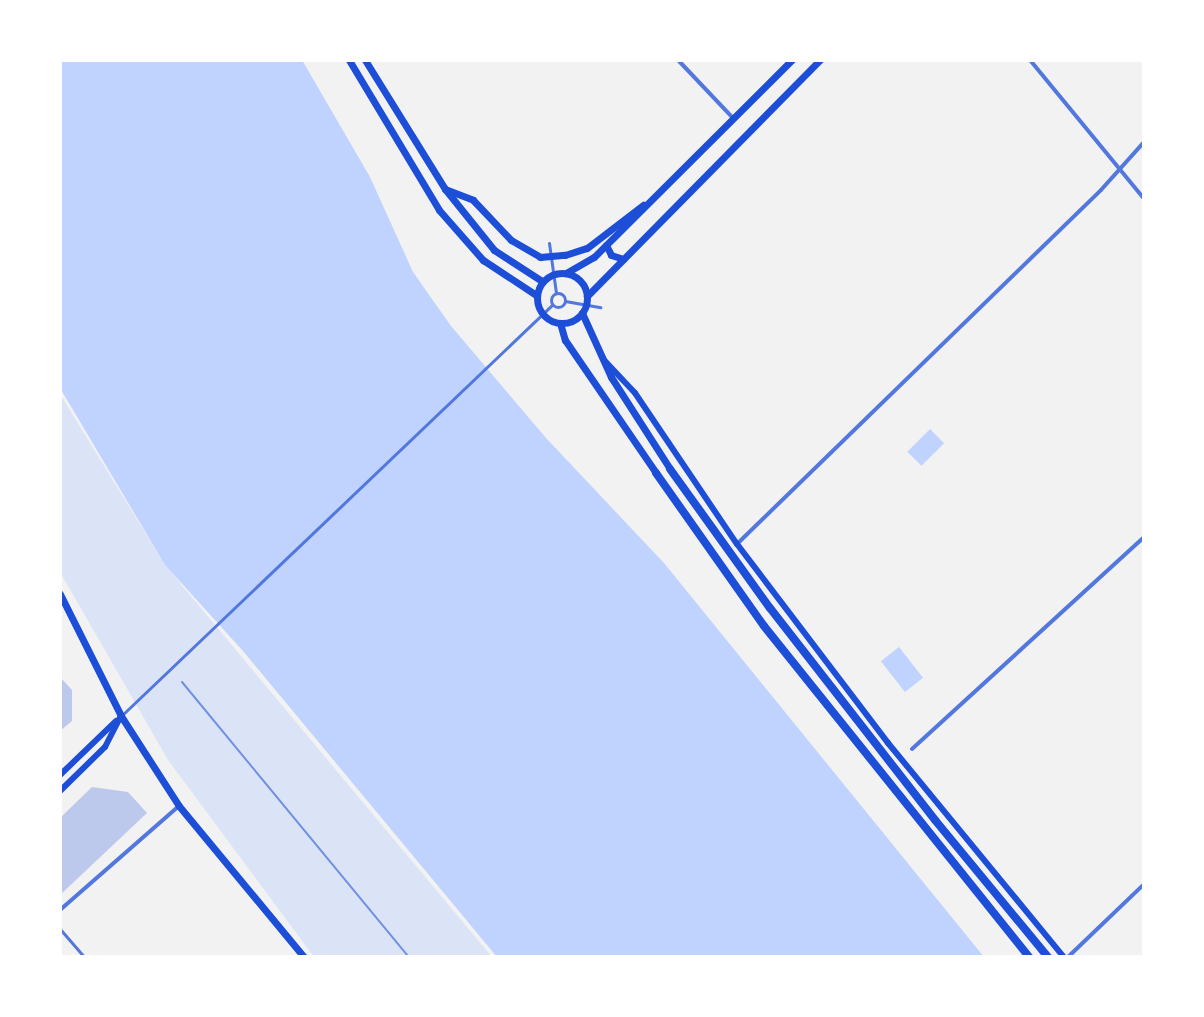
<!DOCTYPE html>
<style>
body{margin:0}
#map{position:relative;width:1204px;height:1017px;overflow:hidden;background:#f2f2f2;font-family:"Noto Sans",sans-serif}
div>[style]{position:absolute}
.green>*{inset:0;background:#dbe4f7}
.water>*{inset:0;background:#bfd3fe;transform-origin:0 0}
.building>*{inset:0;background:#bdc9ec}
.pedestrian>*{height:3px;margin:-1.5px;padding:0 1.5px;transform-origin:1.5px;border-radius:1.5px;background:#5277de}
.pedestrian>.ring{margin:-1.5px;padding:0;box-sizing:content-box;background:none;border:3px solid #5277de;border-radius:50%}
.minor>*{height:4px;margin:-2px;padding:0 2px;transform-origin:2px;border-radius:2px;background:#5277de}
.secondary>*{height:6px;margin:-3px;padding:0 3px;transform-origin:3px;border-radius:3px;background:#1d4ed8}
.primary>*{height:7px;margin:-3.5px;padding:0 3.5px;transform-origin:3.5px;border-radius:3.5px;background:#1d4ed8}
.trunk>*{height:7px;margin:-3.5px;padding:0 3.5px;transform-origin:3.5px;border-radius:3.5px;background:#1d4ed8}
.trunk>.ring{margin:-3.5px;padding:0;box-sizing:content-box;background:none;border:7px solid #1d4ed8;border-radius:50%}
.motorway>*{height:8px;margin:-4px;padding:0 4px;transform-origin:4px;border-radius:4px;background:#1d4ed8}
.tram>*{height:2px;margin:-1px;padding:0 1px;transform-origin:1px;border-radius:1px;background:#7290e2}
span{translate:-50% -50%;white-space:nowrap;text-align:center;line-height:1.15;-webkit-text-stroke:8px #fff;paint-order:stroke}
.frame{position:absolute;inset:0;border:62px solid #fff;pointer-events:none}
</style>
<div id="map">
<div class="green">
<div style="clip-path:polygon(60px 394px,165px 565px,492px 957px,314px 957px,168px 760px,60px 572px)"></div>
</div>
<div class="water">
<div style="clip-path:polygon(60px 60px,302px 60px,370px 177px,413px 272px,451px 326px,546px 438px,664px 563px,984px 957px,497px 957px,243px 651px,165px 565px,60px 388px)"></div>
<div style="left:930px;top:429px;width:20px;height:32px;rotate:45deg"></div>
<div style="left:899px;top:647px;width:39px;height:23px;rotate:52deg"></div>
</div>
<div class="building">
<div style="clip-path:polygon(60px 677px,72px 690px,72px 721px,60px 731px)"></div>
<div style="clip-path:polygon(92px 787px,128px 792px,147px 813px,60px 895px,60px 818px)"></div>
</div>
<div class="pedestrian">
<div style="left:549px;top:243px;width:50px;rotate:82deg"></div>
<div class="ring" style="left:551px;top:293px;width:11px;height:11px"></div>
<div style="left:565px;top:301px;width:36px;rotate:10deg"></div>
<div style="left:121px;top:716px;width:596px;rotate:-43.64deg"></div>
<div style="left:60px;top:929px;width:37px;rotate:49deg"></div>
</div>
<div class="minor">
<div style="left:678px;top:60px;width:80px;rotate:46.5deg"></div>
<div style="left:1030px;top:60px;width:180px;rotate:50.6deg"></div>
<div style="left:737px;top:544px;width:508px;rotate:-44.2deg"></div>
<div style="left:1101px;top:190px;width:64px;rotate:-48.1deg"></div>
<div style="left:912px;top:749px;width:314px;rotate:-42.4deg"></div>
<div style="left:60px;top:910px;width:158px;rotate:-41.2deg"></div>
<div style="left:1068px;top:957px;width:105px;rotate:-43.8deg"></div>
</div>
<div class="secondary">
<div style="left:604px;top:360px;width:45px;rotate:46.8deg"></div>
<div style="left:635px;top:393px;width:182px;rotate:56deg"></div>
<div style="left:737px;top:544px;width:250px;rotate:52.8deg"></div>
<div style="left:888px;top:743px;width:277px;rotate:50.6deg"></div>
<div style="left:60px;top:775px;width:78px;rotate:-44deg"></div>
<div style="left:60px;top:791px;width:63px;rotate:-44.4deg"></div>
<div style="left:105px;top:747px;width:35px;rotate:-63deg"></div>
</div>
<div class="primary">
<div style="left:445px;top:189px;width:30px;rotate:21deg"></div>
<div style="left:473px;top:200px;width:55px;rotate:46.5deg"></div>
<div style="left:511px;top:240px;width:34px;rotate:30deg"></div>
<div style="left:540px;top:257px;width:25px;rotate:-5deg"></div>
<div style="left:565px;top:255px;width:23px;rotate:-18deg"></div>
<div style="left:587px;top:248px;width:71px;rotate:-37.5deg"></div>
<div style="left:606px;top:245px;width:11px;rotate:63deg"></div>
<div style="left:611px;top:255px;width:13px;rotate:18deg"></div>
<div style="left:566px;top:273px;width:32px;rotate:-30deg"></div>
<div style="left:594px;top:257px;width:279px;rotate:-44.9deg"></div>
<div style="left:587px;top:296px;width:332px;rotate:-45.4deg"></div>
<div style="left:60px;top:594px;width:136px;rotate:63.4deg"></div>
<div style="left:121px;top:716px;width:107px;rotate:57.2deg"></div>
<div style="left:179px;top:806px;width:196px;rotate:50.4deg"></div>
</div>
<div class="trunk">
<div style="left:349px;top:60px;width:175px;rotate:59deg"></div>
<div style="left:439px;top:210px;width:67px;rotate:48.7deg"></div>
<div style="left:483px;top:260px;width:64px;rotate:33.4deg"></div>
<div style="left:365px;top:60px;width:152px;rotate:58.2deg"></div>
<div style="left:445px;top:189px;width:78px;rotate:51.2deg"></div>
<div style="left:494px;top:250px;width:57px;rotate:32.9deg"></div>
<div class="ring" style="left:537px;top:273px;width:43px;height:43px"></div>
<div style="left:582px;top:313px;width:70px;rotate:65.6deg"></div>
<div style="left:611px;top:377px;width:109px;rotate:57.3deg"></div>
<div style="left:560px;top:323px;width:18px;rotate:74deg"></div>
<div style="left:565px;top:340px;width:161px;rotate:55.6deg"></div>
</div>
<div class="motorway">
<div style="left:670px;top:469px;width:171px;rotate:54.3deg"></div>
<div style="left:770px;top:608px;width:269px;rotate:52.1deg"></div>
<div style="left:935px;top:820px;width:178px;rotate:50.5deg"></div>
<div style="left:656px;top:473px;width:187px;rotate:54.8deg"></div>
<div style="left:764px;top:626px;width:424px;rotate:51.3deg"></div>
</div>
<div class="tram">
<div style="left:182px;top:682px;width:357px;rotate:50.5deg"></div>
</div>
<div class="frame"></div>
</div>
